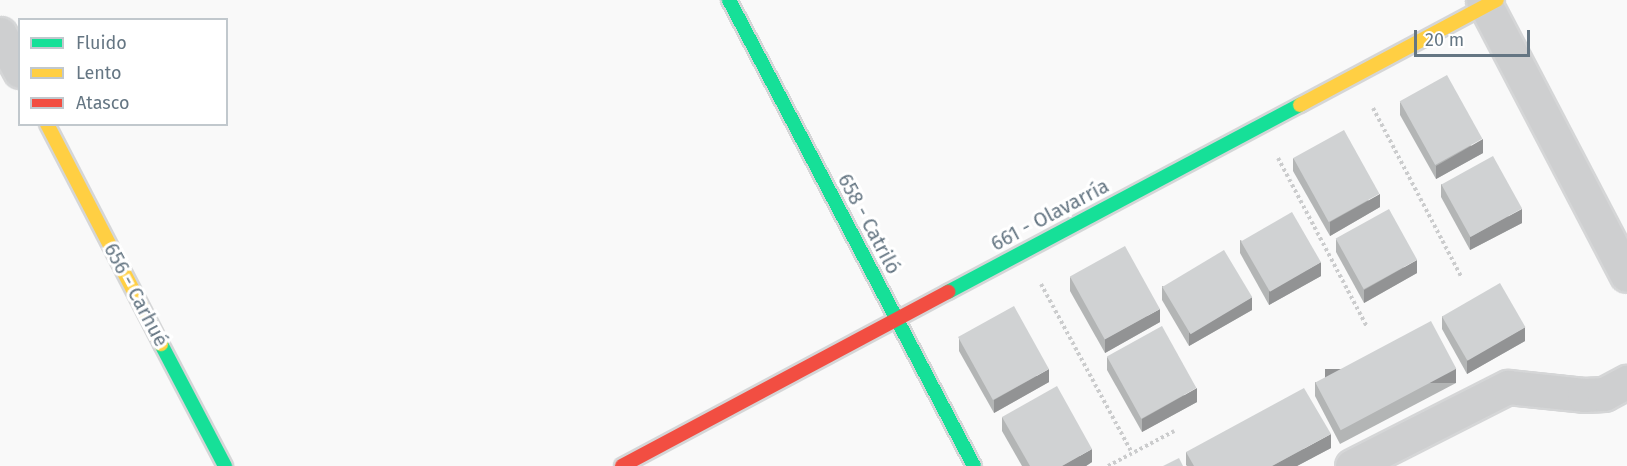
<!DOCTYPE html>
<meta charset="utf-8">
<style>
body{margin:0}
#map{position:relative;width:1627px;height:466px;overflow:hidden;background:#f9f9f9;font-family:"Fira Sans",sans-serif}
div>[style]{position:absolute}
.path>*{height:4px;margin-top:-2px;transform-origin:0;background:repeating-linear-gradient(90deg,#cbcccd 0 3px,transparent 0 6px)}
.roads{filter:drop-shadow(2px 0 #d5d6d7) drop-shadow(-2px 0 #d5d6d7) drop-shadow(0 2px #d5d6d7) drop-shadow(0 -2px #d5d6d7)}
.street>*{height:33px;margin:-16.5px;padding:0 16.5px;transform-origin:16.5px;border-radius:16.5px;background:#cecfd0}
.fast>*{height:14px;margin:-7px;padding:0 7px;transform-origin:7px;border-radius:7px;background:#16e098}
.slow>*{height:14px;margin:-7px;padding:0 7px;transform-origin:7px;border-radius:7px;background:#ffcf43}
.jam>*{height:14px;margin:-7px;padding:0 7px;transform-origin:7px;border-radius:7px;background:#f24e42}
.wall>*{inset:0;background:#b3b5b5}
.shaded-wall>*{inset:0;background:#929394;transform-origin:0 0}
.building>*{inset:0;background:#d0d2d3;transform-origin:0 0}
span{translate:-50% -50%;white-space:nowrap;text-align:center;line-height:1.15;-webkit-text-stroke:6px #fff;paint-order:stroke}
.street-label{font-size:20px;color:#657683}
.legend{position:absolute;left:18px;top:18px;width:210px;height:108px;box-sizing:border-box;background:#fff;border:2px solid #c1c8cd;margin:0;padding:8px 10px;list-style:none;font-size:18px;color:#657683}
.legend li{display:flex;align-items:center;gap:12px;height:30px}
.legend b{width:30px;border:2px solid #c1c8cd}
.scale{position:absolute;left:1414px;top:30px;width:116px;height:27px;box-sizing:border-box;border:3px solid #657683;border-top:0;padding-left:8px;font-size:18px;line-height:21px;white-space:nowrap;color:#657683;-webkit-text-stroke:4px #fff;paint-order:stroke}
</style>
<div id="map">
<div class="path">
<div style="left:1373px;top:108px;width:190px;rotate:62.4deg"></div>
<div style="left:1278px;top:158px;width:191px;rotate:62.2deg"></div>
<div style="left:1041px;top:284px;width:192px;rotate:61.7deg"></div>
<div style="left:1108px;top:466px;width:75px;rotate:-27.9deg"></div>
</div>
<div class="roads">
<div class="street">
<div style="left:1483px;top:0;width:310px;rotate:62.4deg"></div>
<div style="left:0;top:34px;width:42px;rotate:61.6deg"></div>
<div style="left:1352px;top:466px;width:175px;rotate:-26.9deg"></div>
<div style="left:1508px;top:387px;width:76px;rotate:6deg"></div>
<div style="left:1584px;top:395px;width:20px;rotate:-3deg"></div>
<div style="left:1604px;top:394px;width:26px;rotate:-28deg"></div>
</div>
<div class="fast">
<div style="left:729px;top:0;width:526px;rotate:62.27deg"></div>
<div style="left:948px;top:292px;width:399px;rotate:-28deg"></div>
<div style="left:161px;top:344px;width:138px;rotate:62.3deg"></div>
</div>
<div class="slow">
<div style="left:1300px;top:105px;width:223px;rotate:-28.1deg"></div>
<div style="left:47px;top:124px;width:248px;rotate:62.6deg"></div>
</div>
<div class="jam">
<div style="left:622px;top:466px;width:370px;rotate:-28.1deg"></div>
</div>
</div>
<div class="wall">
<div style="clip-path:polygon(1400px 102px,1483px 153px,1436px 179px,1400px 115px)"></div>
<div style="clip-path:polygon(1293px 158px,1380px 207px,1330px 236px,1293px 171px)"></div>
<div style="clip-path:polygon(1441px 184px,1522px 223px,1470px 250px,1441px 197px)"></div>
<div style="clip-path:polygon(1336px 239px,1417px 273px,1364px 303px,1336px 252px)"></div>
<div style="clip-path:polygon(1240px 240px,1321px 276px,1269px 305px,1240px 253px)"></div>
<div style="clip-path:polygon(1070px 277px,1160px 322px,1105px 353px,1070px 291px)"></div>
<div style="clip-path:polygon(1162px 286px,1252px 310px,1189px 346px,1162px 300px)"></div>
<div style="clip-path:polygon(1442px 316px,1525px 341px,1467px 374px,1442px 329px)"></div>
<div style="clip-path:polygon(959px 338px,1049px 382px,994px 413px,959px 351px)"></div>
<div style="clip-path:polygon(1107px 357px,1197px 402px,1142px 432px,1107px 370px)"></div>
<div style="clip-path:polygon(1315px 382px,1456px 383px,1340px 444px,1315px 396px)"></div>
<div style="clip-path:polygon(1002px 417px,1092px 462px,1086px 466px,1022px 466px,1002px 431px)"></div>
<div style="clip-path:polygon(1331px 448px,1297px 466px,1187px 466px,1186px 465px,1186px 452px)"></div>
</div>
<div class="shaded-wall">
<div style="clip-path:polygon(1483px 139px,1483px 153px,1436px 179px,1436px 166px)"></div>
<div style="clip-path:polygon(1380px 194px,1380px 207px,1330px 236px,1330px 222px)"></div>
<div style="clip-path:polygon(1522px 209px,1522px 223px,1470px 250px,1470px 237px)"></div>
<div style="clip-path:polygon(1417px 260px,1417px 273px,1364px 303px,1364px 290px)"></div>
<div style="clip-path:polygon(1321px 262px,1321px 276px,1269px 305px,1269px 291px)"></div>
<div style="clip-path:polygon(1252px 297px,1252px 310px,1189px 346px,1189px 333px)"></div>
<div style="clip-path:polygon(1160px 309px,1160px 322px,1105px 353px,1105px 339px)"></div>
<div style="clip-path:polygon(1525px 327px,1525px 341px,1467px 374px,1467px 360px)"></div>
<div style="clip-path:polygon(1049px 369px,1049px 382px,994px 413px,994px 400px)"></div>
<div style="left:1456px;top:369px;width:14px;height:131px;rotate:90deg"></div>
<div style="clip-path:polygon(1197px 388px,1197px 402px,1142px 432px,1142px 419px)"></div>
<div style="clip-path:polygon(1331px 434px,1331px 448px,1297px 466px,1272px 466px)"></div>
<div style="clip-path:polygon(1092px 449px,1092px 462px,1086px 466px,1062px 466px)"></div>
</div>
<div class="building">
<div style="left:1447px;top:75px;width:73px;height:54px;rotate:61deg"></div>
<div style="left:1344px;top:130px;width:73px;height:58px;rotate:61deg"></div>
<div style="left:1493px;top:156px;width:60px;height:59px;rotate:61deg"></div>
<div style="left:1389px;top:209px;width:58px;height:61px;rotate:61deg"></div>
<div style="left:1292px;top:212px;width:58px;height:59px;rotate:60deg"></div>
<div style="left:1125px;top:246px;width:72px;height:63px;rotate:61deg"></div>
<div style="left:1224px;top:250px;width:55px;height:72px;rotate:59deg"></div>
<div style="left:1500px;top:283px;width:51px;height:67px;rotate:60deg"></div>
<div style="left:1014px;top:306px;width:72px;height:64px;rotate:61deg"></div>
<div style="left:1431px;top:321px;width:54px;height:131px;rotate:62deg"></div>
<div style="left:1162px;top:326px;width:71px;height:63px;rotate:61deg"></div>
<div style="clip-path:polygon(1057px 386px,1092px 449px,1062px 466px,1030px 466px,1002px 417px)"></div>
<div style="clip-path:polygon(1304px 388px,1331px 434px,1272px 466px,1194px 466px,1186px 452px)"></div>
<div style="clip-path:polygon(1179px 458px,1183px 466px,1163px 466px)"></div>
</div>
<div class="street-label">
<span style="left:1050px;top:215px;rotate:-28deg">661 - Olavarría</span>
<span style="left:869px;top:224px;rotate:62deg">658 - Catriló</span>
<span style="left:136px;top:295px;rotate:62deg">656 - Carhué</span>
</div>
<ul class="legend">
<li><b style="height:8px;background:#16e098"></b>Fluido</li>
<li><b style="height:8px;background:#ffcf43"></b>Lento</li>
<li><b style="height:8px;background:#f24e42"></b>Atasco</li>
</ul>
<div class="scale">20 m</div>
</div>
